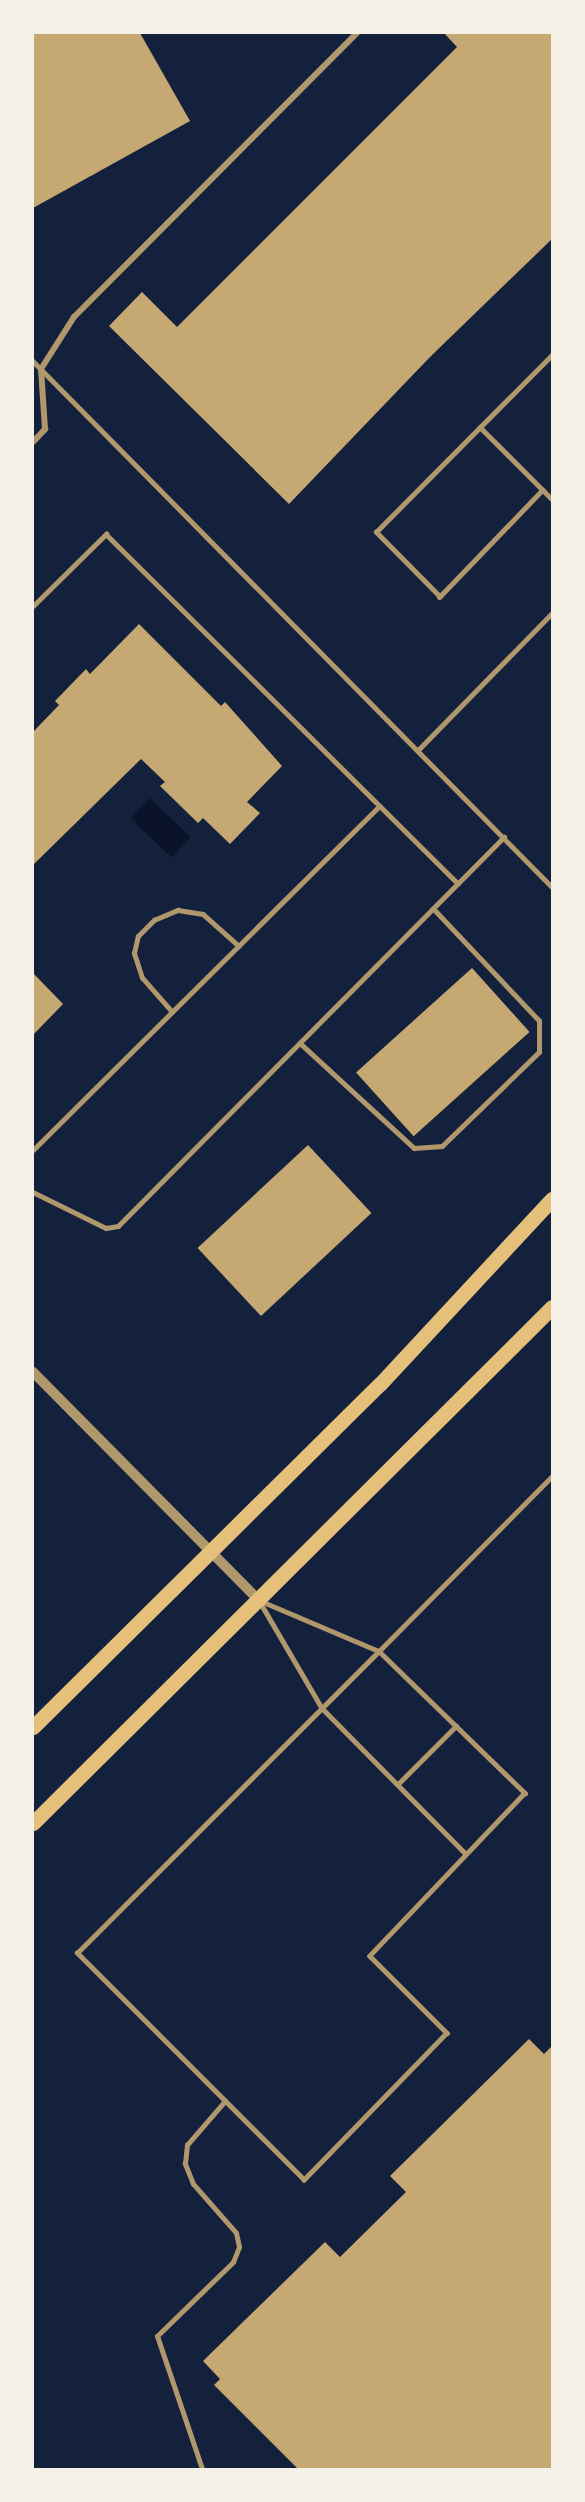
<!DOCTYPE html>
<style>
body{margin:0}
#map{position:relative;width:585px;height:2502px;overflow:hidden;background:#14213d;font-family:"PT Sans Narrow",sans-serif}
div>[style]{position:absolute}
.water>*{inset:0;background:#0b132b;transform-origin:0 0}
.building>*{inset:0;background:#c6a872;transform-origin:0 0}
.service>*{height:4.5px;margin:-2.25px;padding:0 2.25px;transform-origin:2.25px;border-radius:2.25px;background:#b1986c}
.minor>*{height:6px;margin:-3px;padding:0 3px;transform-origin:3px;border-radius:3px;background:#b1986c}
.tertiary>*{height:10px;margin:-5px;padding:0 5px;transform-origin:5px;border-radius:5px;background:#b1986c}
.primary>*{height:15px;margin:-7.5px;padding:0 7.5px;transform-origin:7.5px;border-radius:7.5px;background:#e5c07b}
span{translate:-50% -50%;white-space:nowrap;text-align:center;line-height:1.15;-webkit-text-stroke:5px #f6f1e7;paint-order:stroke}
.frame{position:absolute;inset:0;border:34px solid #f6f1e7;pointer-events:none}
</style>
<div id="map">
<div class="water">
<div style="left:150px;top:798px;width:57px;height:28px;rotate:44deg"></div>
</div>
<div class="building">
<div style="clip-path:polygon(33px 33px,140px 33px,190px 121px,33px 208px)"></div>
<div style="clip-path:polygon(444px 33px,552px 33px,552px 239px,430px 357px,289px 504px,109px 326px,142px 292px,177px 327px,457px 47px)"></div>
<div style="clip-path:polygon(139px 624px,221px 706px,225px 702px,282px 766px,247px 802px,260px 813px,230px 844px,203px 818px,198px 823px,160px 786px,165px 782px,141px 759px,33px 865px,33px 732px,59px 705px,55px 701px,86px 669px,90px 674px)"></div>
<div style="left:472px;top:968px;width:86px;height:156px;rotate:48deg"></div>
<div style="clip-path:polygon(33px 973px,63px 1004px,33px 1035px)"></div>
<div style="left:308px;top:1145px;width:93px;height:151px;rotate:47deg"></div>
<div style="clip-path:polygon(529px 2039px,544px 2054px,552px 2046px,552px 2469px,298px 2469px,214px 2385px,220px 2379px,203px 2361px,325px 2242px,340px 2257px,406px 2192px,390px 2176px)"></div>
</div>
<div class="service">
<div style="left:33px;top:361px;width:739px;rotate:45.38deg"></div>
<div style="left:480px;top:427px;width:102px;rotate:45deg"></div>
<div style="left:543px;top:490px;width:149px;rotate:133.9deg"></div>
<div style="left:440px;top:597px;width:91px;rotate:-134.6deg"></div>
<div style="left:376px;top:532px;width:250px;rotate:-45.2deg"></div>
<div style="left:33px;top:606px;width:103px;rotate:-44.6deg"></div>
<div style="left:106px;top:534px;width:496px;rotate:44.8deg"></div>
<div style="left:419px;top:749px;width:190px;rotate:-45.6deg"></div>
<div style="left:172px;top:1012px;width:45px;rotate:-131.4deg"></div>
<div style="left:142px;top:978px;width:26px;rotate:-108deg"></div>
<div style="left:134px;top:953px;width:17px;rotate:-77deg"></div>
<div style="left:138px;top:936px;width:23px;rotate:-45deg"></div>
<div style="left:154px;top:920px;width:26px;rotate:-23deg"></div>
<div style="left:178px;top:910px;width:25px;rotate:9deg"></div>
<div style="left:203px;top:914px;width:48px;rotate:41.6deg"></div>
<div style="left:300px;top:1043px;width:155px;rotate:42.6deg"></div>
<div style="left:414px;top:1148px;width:28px;rotate:-4deg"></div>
<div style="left:442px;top:1146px;width:135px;rotate:-44.1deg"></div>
<div style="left:539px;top:1052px;width:31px;rotate:-90deg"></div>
<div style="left:539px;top:1021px;width:154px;rotate:-133.4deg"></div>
<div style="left:33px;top:1150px;width:488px;rotate:-44.8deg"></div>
<div style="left:33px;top:1192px;width:81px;rotate:26.3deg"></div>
<div style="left:106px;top:1228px;width:12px;rotate:-9deg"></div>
<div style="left:118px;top:1226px;width:548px;rotate:-45.22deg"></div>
<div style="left:261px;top:1601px;width:128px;rotate:23deg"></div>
<div style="left:379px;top:1651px;width:204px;rotate:44.2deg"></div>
<div style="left:525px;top:1793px;width:225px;rotate:133.6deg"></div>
<div style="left:370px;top:1956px;width:109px;rotate:45deg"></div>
<div style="left:447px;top:2033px;width:205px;rotate:134.2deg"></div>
<div style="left:304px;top:2180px;width:321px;rotate:-135deg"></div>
<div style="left:77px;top:1953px;width:427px;rotate:-45deg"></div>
<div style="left:379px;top:1651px;width:246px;rotate:-45.3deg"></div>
<div style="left:260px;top:1602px;width:123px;rotate:59.7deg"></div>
<div style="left:322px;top:1708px;width:204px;rotate:45.4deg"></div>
<div style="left:398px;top:1784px;width:82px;rotate:-45deg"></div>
<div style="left:202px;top:2469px;width:140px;rotate:-108.7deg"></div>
<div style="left:157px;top:2336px;width:106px;rotate:-44.2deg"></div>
<div style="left:233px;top:2262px;width:16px;rotate:-68deg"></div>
<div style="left:239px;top:2247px;width:14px;rotate:-102deg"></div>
<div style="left:236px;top:2233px;width:65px;rotate:-131.3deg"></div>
<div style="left:193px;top:2184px;width:22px;rotate:-112deg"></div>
<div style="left:185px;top:2164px;width:19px;rotate:-84deg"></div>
<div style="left:187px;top:2145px;width:58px;rotate:-49.2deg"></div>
</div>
<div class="minor">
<div style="left:33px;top:442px;width:18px;rotate:-47deg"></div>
<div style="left:45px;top:429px;width:60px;rotate:-93.8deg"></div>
<div style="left:41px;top:369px;width:62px;rotate:-57.6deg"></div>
<div style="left:74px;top:317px;width:401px;rotate:-45.1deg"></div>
</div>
<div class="tertiary">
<div style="left:33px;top:1372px;width:320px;rotate:45.3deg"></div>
</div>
<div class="primary">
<div style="left:33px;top:1727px;width:488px;rotate:-44.7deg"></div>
<div style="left:380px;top:1384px;width:253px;rotate:-47.1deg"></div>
<div style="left:33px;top:1823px;width:732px;rotate:-44.83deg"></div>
</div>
<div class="frame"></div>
</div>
